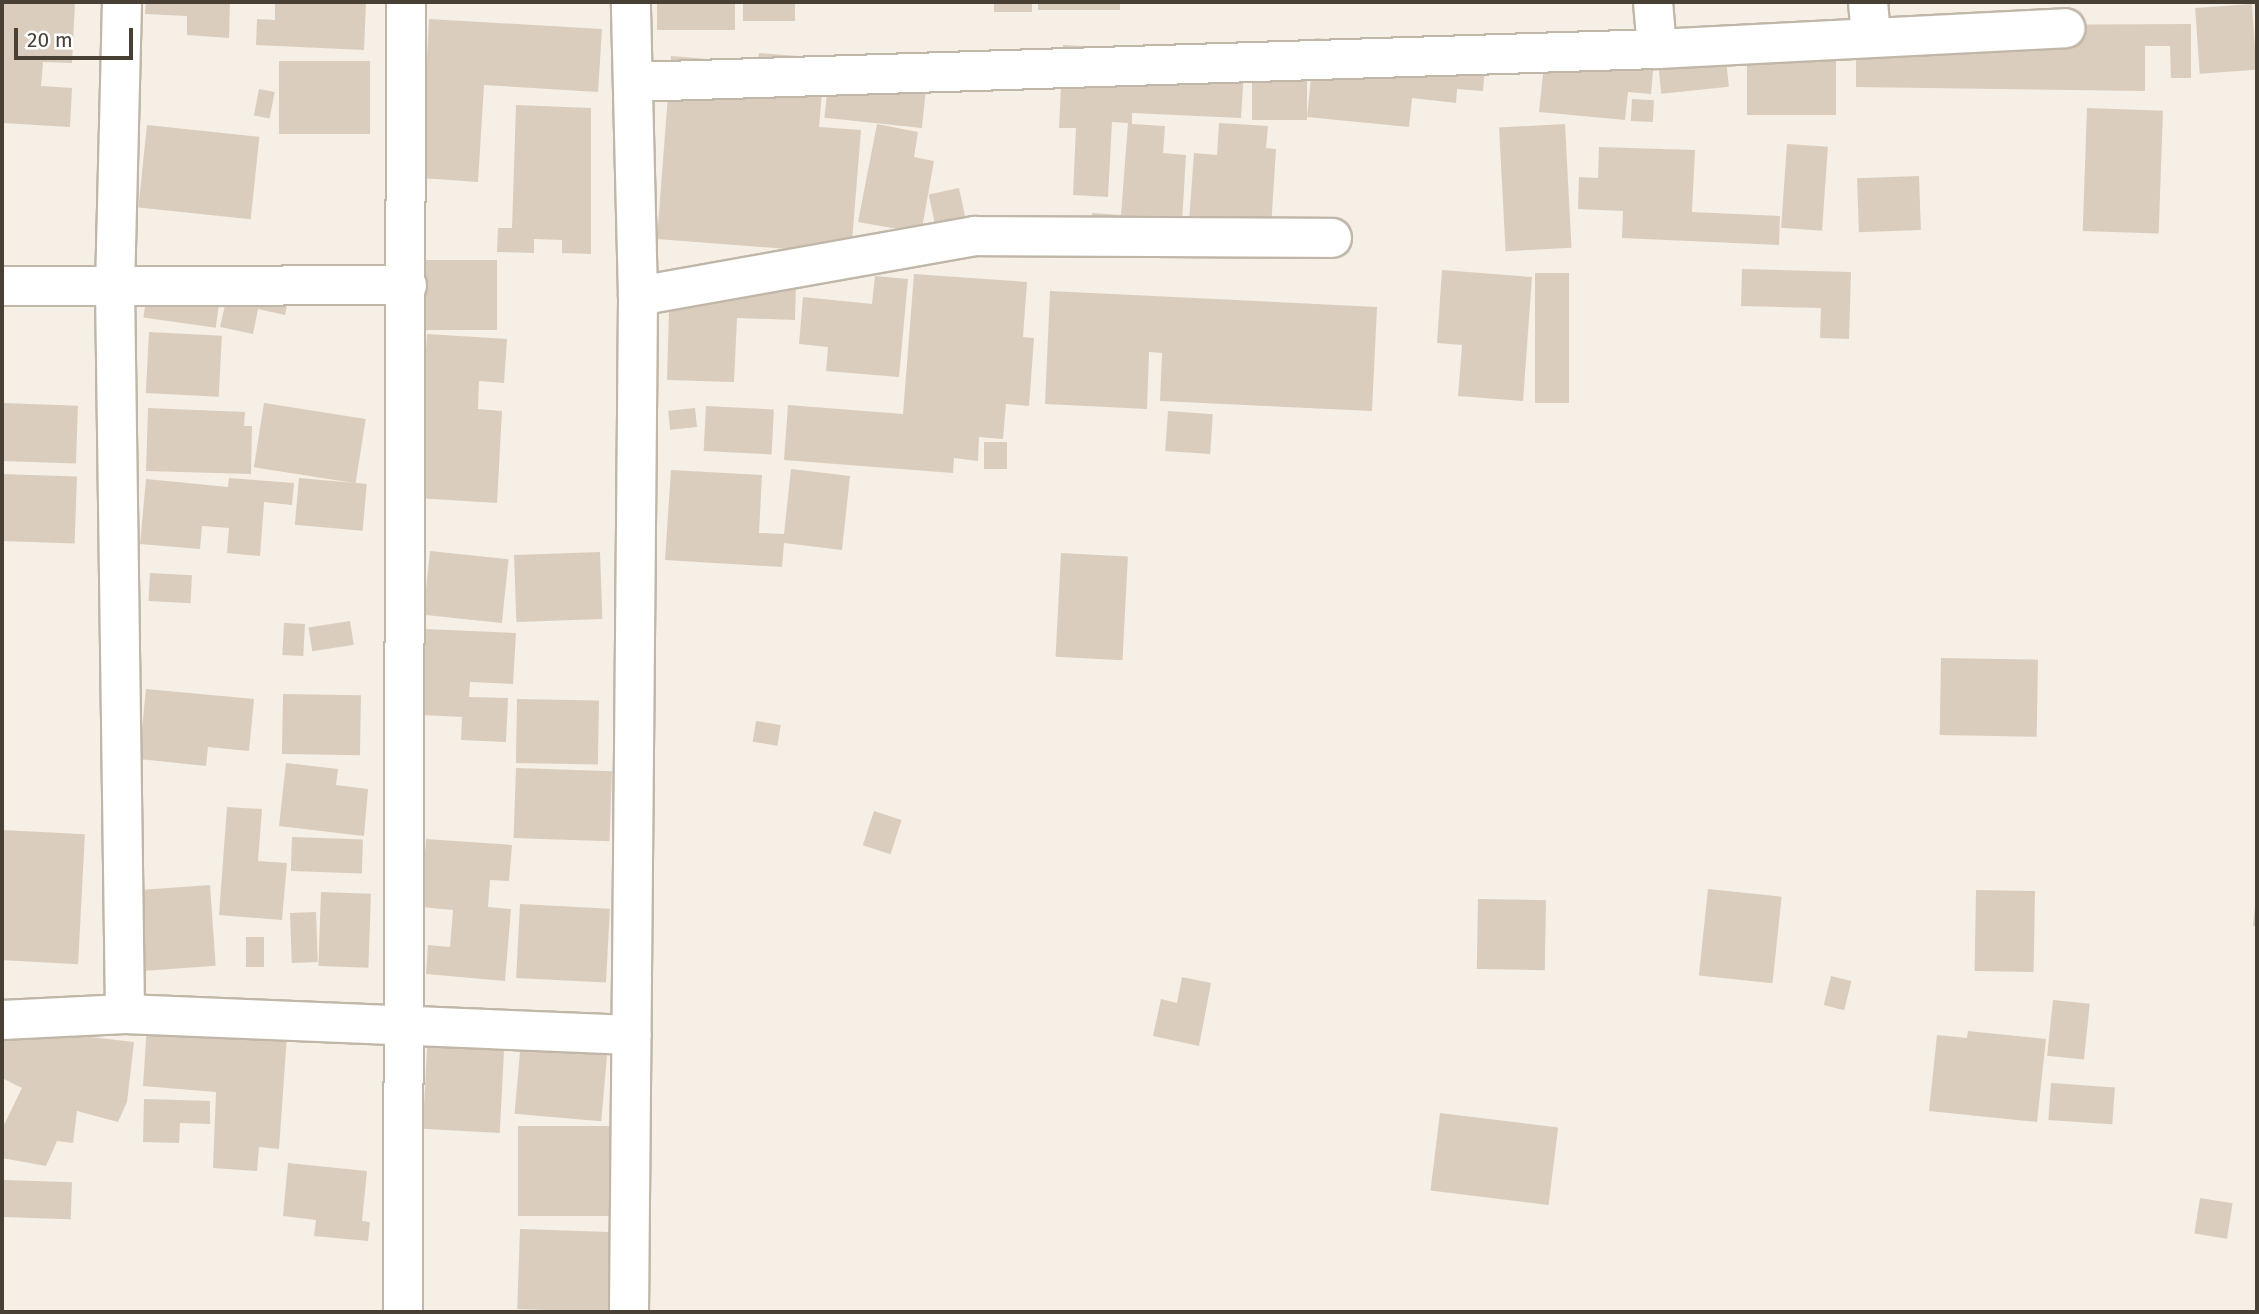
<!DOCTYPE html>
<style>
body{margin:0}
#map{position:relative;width:2259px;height:1314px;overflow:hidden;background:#f5efe6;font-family:"Fira Sans",sans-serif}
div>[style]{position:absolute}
.building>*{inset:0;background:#dbcdbd;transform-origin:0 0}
.roads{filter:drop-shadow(2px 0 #c1b7a8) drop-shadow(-2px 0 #c1b7a8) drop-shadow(0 2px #c1b7a8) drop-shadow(0 -2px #c1b7a8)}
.minor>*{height:38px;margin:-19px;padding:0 19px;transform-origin:19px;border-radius:19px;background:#fff}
span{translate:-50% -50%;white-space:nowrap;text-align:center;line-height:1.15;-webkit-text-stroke:6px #fff;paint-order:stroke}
.frame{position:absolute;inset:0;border:4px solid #483f35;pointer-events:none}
.scale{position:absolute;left:14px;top:28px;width:119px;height:32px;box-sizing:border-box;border:4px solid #483f35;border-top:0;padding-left:9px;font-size:21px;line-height:24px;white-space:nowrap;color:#483f35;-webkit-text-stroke:5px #fff;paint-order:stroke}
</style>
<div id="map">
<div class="building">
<div style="clip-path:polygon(2px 2px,75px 2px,72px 63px,43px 62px,41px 86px,72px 88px,70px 127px,2px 123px)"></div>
<div style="clip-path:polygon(146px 2px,230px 2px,229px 38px,187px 35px,187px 16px,145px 14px)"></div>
<div style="clip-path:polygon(275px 2px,366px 2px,364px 50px,256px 45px,257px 19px,275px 20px)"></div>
<div style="left:657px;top:2px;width:78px;height:28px"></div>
<div style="left:743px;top:2px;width:52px;height:19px"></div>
<div style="left:994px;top:2px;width:38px;height:10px"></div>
<div style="left:1038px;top:2px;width:82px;height:8px"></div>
<div style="left:2252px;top:4px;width:66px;height:57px;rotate:86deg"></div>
<div style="clip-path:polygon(429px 19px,602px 29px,598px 92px,484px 85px,478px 182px,421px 178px)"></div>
<div style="clip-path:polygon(2191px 24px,2191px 78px,2171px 78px,2170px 46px,2145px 46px,2145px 91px,1856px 87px,1856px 37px,1959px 25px)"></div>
<div style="clip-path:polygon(1547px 37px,1655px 48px,1651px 94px,1628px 92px,1625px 120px,1539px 112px)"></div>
<div style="clip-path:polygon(1315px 38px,1486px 55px,1483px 91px,1457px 89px,1456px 103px,1412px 98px,1409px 127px,1307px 117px)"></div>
<div style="left:1724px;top:40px;width:47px;height:68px;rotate:84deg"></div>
<div style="left:1747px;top:40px;width:89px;height:75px"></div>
<div style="clip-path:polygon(1063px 45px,1245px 54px,1241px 118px,1132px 113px,1132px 124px,1165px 126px,1163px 153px,1186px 155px,1180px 256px,1089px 249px,1092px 213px,1121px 215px,1128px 123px,1112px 122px,1108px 197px,1073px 195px,1076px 128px,1059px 128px)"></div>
<div style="left:1252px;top:50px;width:55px;height:70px"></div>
<div style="clip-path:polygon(759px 53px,825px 58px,819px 127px,861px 130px,851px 254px,657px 239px,671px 56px,758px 63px)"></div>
<div style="left:831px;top:55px;width:98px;height:63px;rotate:6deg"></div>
<div style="left:279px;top:61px;width:91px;height:73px"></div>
<div style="left:259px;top:89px;width:16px;height:27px;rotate:11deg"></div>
<div style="left:1632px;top:99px;width:22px;height:22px;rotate:3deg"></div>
<div style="clip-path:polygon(516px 105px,591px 108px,591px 254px,562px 253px,562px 240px,534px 239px,534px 253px,497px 252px,498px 228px,512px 228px)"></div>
<div style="left:2087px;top:108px;width:76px;height:123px;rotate:2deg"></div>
<div style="clip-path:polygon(1219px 123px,1268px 126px,1266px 148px,1276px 149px,1270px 244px,1189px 222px,1194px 153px,1217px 155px)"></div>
<div style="clip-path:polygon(877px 124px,918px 132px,914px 157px,934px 161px,918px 251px,895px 247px,898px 229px,858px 222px)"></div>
<div style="left:1565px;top:124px;width:124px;height:66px;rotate:87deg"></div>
<div style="left:147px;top:125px;width:113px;height:83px;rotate:6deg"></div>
<div style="left:1787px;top:144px;width:41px;height:84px;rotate:4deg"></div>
<div style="clip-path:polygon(1599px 147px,1695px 150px,1692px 212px,1780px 216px,1779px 245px,1622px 238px,1623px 211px,1578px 209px,1579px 177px,1598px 178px)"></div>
<div style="left:1919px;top:176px;width:54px;height:62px;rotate:88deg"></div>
<div style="left:959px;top:188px;width:30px;height:31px;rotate:78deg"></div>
<div style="left:425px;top:260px;width:72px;height:70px"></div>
<div style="clip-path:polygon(1742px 269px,1851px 272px,1849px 339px,1820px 338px,1821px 308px,1741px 306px)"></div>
<div style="clip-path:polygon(1442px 270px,1532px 277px,1523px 401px,1458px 396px,1462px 345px,1437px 343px)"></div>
<div style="left:150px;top:271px;width:73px;height:47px;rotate:8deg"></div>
<div style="left:1535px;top:273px;width:34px;height:130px"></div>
<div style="clip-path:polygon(232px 274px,291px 287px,285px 315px,258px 309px,253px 334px,220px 327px)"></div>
<div style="clip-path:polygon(914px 274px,1027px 282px,1023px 337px,1034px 338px,1029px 406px,1006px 404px,1003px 439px,979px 437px,978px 461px,954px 458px,953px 473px,784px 460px,788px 405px,903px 414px)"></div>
<div style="clip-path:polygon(875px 276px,908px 279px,899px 377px,826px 371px,828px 347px,799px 344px,803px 297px,872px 304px)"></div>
<div style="clip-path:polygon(670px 277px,796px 282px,795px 320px,737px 318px,734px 382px,667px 380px)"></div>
<div style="clip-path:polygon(1050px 291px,1377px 307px,1372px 411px,1160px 401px,1162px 353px,1149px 352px,1147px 409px,1045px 404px)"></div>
<div style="left:149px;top:332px;width:73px;height:61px;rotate:3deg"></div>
<div style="clip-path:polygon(427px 334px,507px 339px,504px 383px,479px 381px,478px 409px,502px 411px,497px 503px,417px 498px)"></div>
<div style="left:2px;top:403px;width:76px;height:58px;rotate:2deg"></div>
<div style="left:264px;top:403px;width:103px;height:65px;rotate:9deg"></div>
<div style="left:706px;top:406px;width:68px;height:45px;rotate:3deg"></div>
<div style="clip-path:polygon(148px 408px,245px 412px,244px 426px,252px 426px,251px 474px,146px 471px)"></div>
<div style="left:695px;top:408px;width:19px;height:27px;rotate:84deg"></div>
<div style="left:1168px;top:411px;width:45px;height:40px;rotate:4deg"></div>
<div style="left:984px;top:442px;width:23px;height:27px"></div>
<div style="clip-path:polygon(791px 469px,850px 476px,842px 550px,784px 543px,782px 567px,665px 560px,671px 470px,762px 475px,759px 533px,784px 534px)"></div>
<div style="left:2px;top:474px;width:75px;height:67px;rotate:2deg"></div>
<div style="clip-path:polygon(229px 478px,294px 483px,292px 505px,264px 502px,260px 556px,227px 553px,229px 528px,202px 526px,200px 549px,140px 544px,146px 479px,228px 487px)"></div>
<div style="left:299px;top:478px;width:68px;height:47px;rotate:5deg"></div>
<div style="left:430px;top:551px;width:79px;height:64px;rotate:6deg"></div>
<div style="left:600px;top:552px;width:67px;height:86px;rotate:88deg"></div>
<div style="left:1061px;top:553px;width:67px;height:104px;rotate:3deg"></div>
<div style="left:150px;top:573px;width:42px;height:28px;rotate:3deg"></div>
<div style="left:350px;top:621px;width:24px;height:42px;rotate:81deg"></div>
<div style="left:284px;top:623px;width:21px;height:32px;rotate:3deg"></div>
<div style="clip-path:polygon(426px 629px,516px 633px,513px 684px,470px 682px,469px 697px,508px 698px,506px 742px,461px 740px,462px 717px,422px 715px)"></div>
<div style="left:1941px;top:658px;width:97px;height:77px;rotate:1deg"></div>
<div style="clip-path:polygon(146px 689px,254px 699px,249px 751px,208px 747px,206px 766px,139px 759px)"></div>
<div style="left:283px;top:694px;width:78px;height:60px;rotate:1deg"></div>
<div style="left:517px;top:699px;width:82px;height:64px;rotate:1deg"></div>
<div style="left:756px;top:721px;width:25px;height:21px;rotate:9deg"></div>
<div style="clip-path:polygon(286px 763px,338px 769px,336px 785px,368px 789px,364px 836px,279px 826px)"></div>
<div style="left:516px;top:768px;width:96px;height:70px;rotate:2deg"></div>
<div style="clip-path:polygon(227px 807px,262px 809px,258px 861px,287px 863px,282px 920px,219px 915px)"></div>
<div style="left:874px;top:811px;width:29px;height:36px;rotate:18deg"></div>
<div style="left:2px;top:830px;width:83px;height:130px;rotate:3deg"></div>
<div style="left:292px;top:837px;width:71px;height:34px;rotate:2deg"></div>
<div style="clip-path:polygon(426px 839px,512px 845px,509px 881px,490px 880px,488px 907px,511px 909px,505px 981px,426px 974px,428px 945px,450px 947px,453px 910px,421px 907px)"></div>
<div style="left:210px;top:885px;width:81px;height:70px;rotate:86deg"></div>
<div style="left:1708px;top:889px;width:74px;height:87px;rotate:6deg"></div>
<div style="left:1976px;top:890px;width:59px;height:81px;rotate:1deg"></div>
<div style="left:321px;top:892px;width:50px;height:74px;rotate:2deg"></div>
<div style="left:1478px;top:899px;width:68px;height:70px;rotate:1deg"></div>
<div style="left:520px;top:904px;width:90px;height:74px;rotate:3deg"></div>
<div style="clip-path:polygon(2255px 906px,2257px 906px,2257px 926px,2253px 926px)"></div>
<div style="left:316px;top:912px;width:50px;height:26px;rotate:88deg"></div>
<div style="left:246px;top:937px;width:18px;height:30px"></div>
<div style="left:1831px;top:976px;width:21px;height:30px;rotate:14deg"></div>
<div style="clip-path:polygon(1182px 977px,1211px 983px,1199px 1046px,1153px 1036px,1161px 999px,1177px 1003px)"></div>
<div style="left:2053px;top:1000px;width:37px;height:56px;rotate:6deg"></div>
<div style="clip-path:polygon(147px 1025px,287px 1035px,279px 1149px,259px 1147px,257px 1171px,213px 1168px,216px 1092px,143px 1086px)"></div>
<div style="clip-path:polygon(2px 1027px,134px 1042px,127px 1102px,118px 1122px,77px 1111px,73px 1143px,57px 1141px,46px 1166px,2px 1158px,2px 1129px,22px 1088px,2px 1078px)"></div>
<div style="left:522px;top:1029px;width:87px;height:85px;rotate:5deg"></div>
<div style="left:428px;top:1030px;width:77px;height:99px;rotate:3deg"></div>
<div style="clip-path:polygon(1968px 1031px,2046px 1039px,2037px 1122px,1929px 1111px,1937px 1035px,1967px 1038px)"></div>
<div style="left:2051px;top:1083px;width:64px;height:37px;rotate:4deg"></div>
<div style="clip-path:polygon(144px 1099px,210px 1101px,210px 1124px,180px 1123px,179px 1143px,143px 1142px)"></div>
<div style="left:1440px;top:1113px;width:119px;height:78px;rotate:7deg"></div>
<div style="left:611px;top:1126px;width:90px;height:93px;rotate:90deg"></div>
<div style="clip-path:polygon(288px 1163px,367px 1171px,362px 1221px,370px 1222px,368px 1241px,314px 1236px,316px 1220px,283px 1216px)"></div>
<div style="left:4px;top:1180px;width:68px;height:37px;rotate:2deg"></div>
<div style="left:2200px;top:1198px;width:33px;height:36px;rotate:9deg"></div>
<div style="left:520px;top:1229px;width:96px;height:80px;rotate:2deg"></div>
</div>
<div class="roads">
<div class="minor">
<div style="left:122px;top:2px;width:284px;rotate:91.4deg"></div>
<div style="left:115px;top:286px;width:728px;rotate:89.21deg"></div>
<div style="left:1653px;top:2px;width:47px;rotate:85.1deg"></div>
<div style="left:1868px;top:2px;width:33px;rotate:85deg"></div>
<div style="left:635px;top:82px;width:1023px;rotate:-1.85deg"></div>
<div style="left:1657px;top:49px;width:409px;rotate:-2.9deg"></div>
<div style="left:2px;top:286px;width:405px;rotate:-0.1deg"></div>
<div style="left:638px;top:296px;width:342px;rotate:-10.1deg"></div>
<div style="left:975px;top:236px;width:357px;rotate:0.3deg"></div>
<div style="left:2px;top:1020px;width:123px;rotate:-2.8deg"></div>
<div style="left:125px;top:1014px;width:507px;rotate:2.37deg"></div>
<div style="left:403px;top:1312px;width:1310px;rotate:-89.87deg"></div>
<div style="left:629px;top:1312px;width:1016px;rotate:-89.49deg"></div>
<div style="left:638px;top:296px;width:294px;rotate:-91.4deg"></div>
</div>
</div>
<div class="frame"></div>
<div class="scale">20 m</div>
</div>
